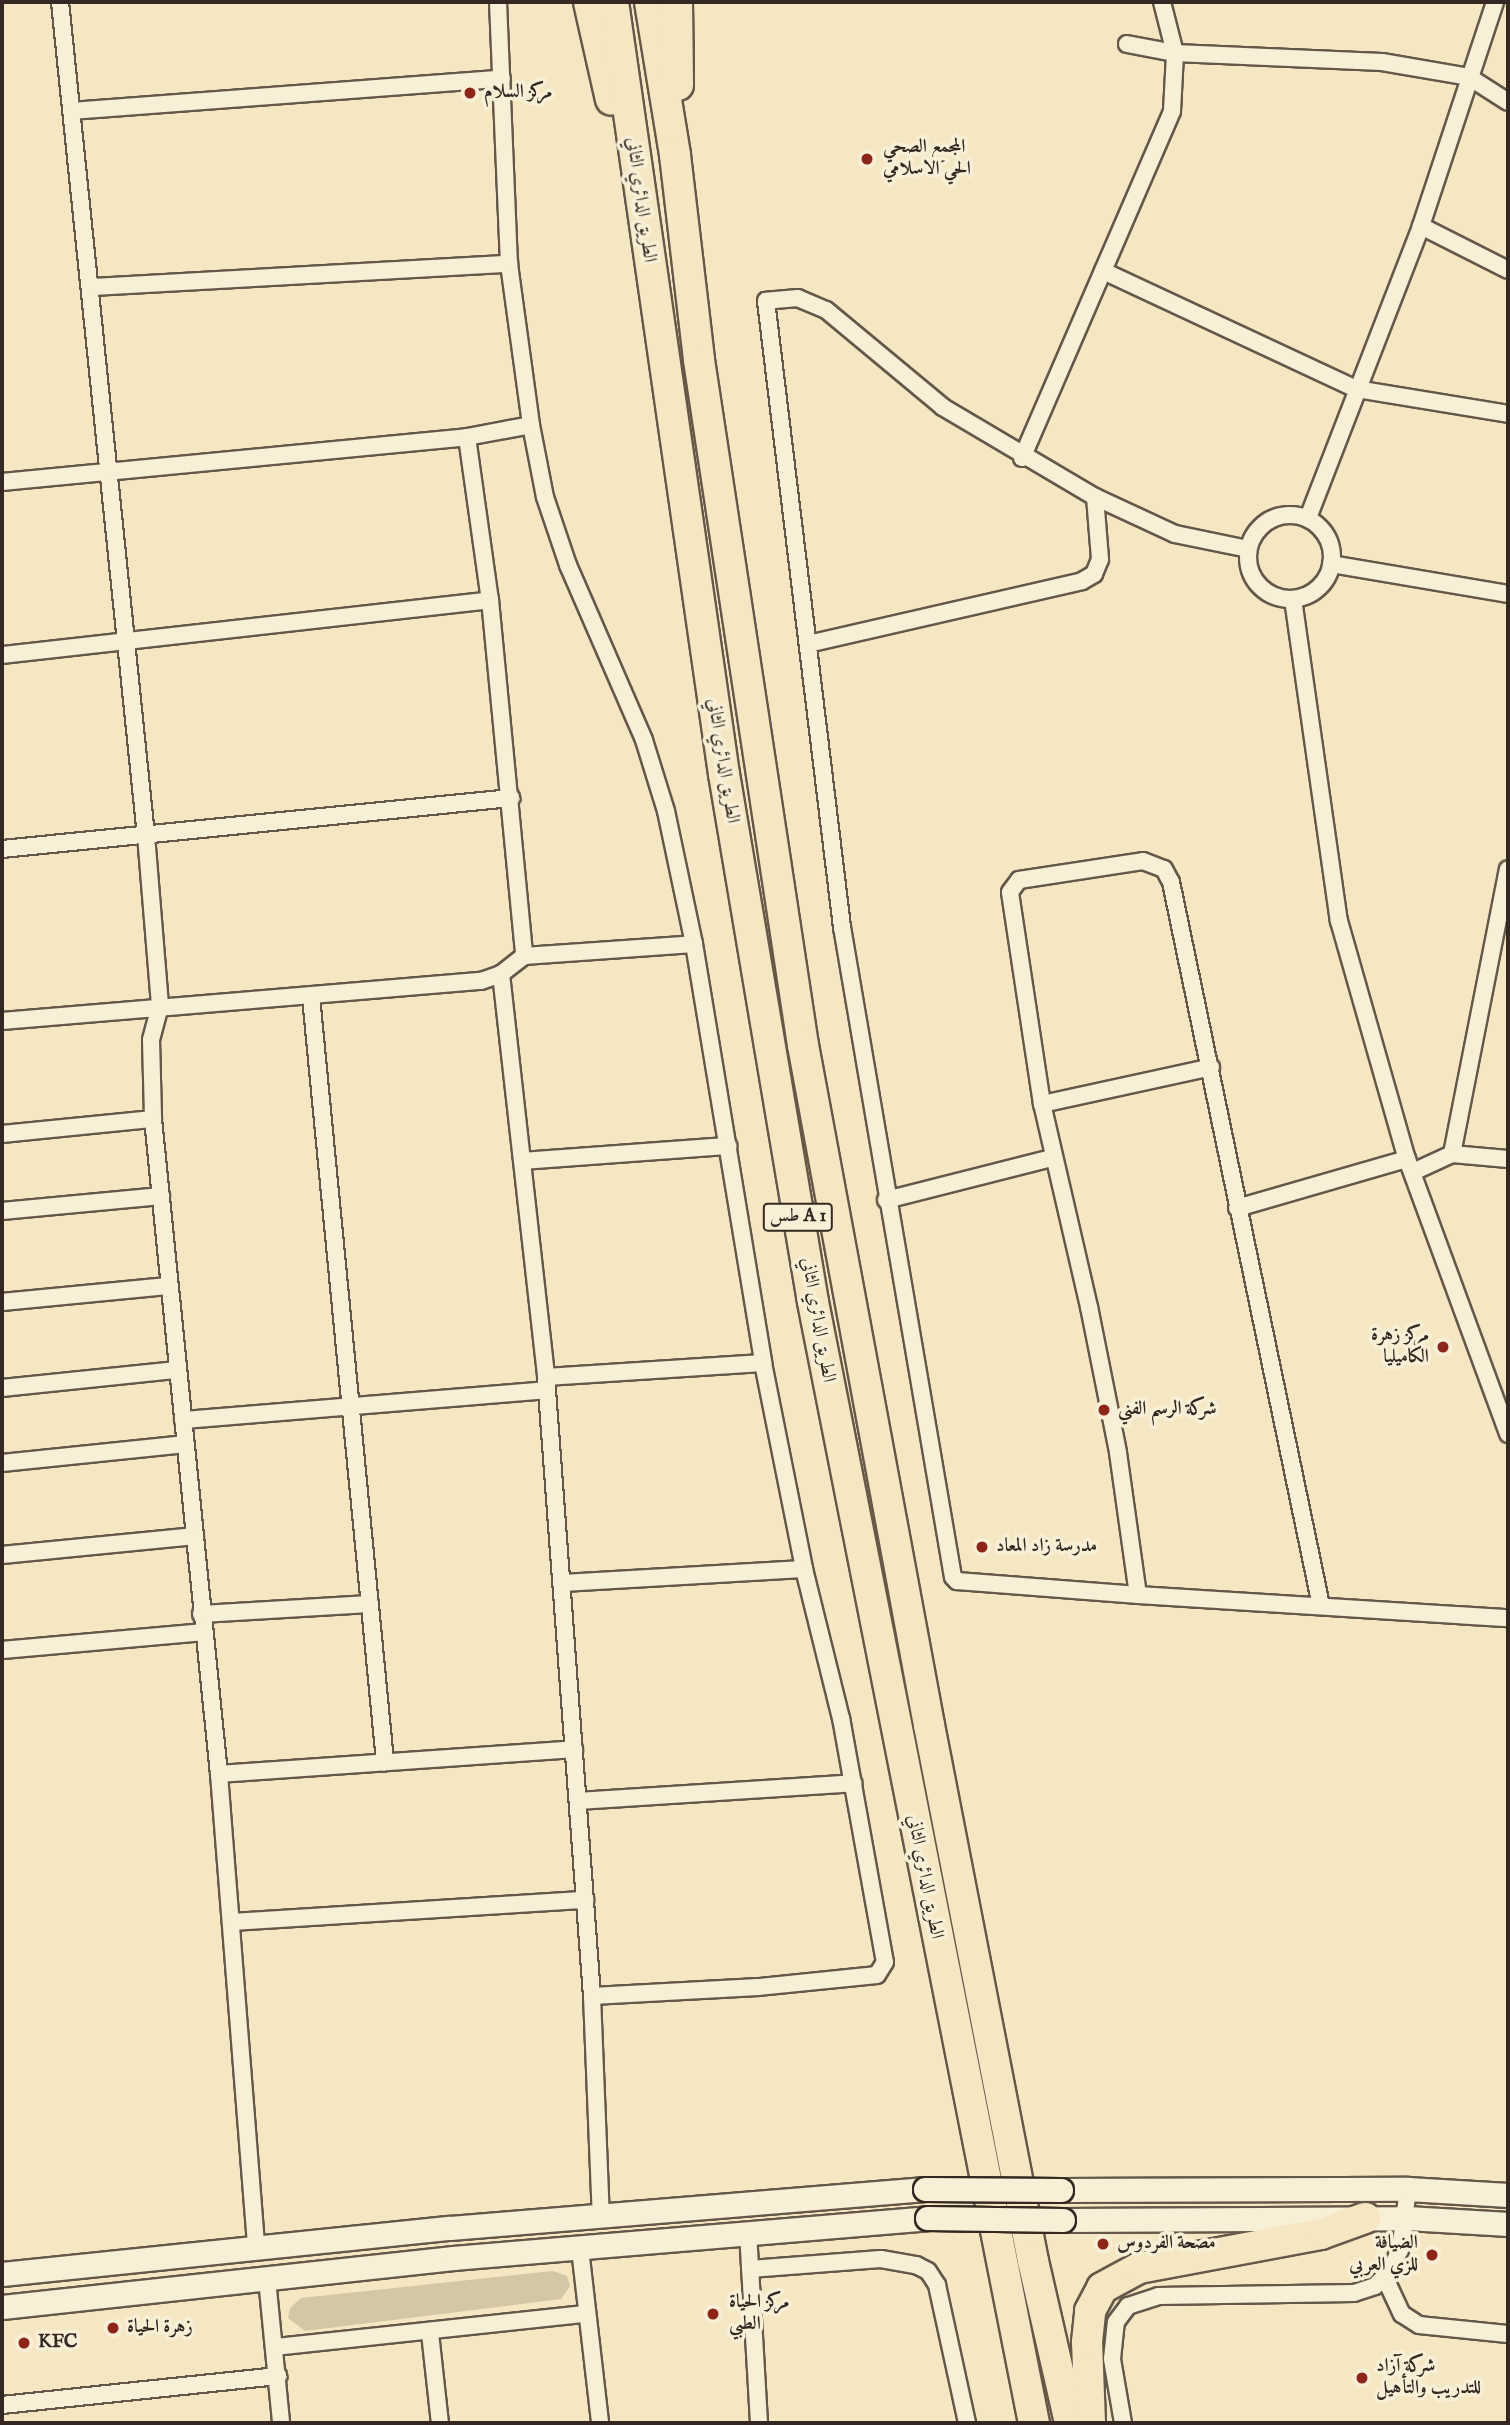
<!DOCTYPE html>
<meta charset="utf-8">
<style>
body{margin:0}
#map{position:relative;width:1510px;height:2425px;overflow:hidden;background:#f5e7c1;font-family:"IM FELL English",Amiri,serif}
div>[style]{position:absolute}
.green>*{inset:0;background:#d4c7a6}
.roads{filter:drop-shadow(2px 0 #65584a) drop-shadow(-2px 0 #65584a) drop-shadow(0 2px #65584a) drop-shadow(0 -2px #65584a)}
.street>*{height:16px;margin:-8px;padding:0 8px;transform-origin:8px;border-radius:8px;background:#f8efd7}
.street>.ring{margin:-8px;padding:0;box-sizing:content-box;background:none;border:16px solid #f8efd7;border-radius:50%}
.secondary>*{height:23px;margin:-11.5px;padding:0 11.5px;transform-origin:11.5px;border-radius:11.5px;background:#f8efd7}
.highway>*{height:30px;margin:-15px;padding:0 15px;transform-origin:15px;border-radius:15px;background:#f5e7c1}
.bridges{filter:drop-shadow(2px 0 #352822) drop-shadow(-2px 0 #352822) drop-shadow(0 2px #352822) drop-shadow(0 -2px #352822)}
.secondary-bridge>*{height:23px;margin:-11.5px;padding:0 11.5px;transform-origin:11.5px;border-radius:11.5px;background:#f8efd7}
.dots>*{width:19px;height:19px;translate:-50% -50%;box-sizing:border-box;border:4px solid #f8efd7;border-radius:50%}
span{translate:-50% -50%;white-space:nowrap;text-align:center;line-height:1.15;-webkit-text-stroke:7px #f8efd7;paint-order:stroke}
.shield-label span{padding:2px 5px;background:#f8efd7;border:2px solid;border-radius:5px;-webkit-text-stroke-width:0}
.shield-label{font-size:18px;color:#352822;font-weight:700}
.poi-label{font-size:19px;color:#352822;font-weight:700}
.left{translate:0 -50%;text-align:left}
.right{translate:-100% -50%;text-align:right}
.street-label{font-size:19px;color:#352822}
.frame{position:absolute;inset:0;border:4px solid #352822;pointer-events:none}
</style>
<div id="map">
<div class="green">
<div style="clip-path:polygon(553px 2271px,567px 2276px,570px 2286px,561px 2299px,305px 2331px,288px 2318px,290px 2308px,301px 2298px)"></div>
</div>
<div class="roads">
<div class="street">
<div style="left:60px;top:2px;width:837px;rotate:84.11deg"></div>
<div style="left:146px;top:835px;width:172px;rotate:85.3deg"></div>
<div style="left:160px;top:1006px;width:35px;rotate:105deg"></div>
<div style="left:151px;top:1040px;width:79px;rotate:88.5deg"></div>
<div style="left:153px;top:1119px;width:658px;rotate:84.25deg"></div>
<div style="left:219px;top:1774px;width:474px;rotate:85.5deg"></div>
<div style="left:498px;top:2px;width:262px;rotate:87.6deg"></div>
<div style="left:509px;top:264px;width:162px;rotate:82.2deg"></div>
<div style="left:531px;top:425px;width:73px;rotate:79deg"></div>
<div style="left:545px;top:497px;width:72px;rotate:71.3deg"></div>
<div style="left:568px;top:565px;width:191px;rotate:66.5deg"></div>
<div style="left:644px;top:740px;width:74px;rotate:72.8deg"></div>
<div style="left:666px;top:811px;width:136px;rotate:78.1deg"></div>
<div style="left:694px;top:944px;width:425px;rotate:80.6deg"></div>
<div style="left:763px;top:1363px;width:210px;rotate:78.7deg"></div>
<div style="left:804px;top:1569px;width:154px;rotate:76.1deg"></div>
<div style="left:841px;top:1718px;width:248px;rotate:79.8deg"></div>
<div style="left:885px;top:1962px;width:15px;rotate:122deg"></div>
<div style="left:877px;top:1975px;width:120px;rotate:174.2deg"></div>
<div style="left:758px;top:1987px;width:166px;rotate:176.9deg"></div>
<div style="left:1127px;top:44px;width:49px;rotate:10.6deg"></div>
<div style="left:1175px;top:53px;width:207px;rotate:2.5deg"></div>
<div style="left:1382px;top:62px;width:88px;rotate:9.8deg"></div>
<div style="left:1469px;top:77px;width:46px;rotate:32.7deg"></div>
<div style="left:72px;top:111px;width:431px;rotate:-4.3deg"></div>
<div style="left:1421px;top:226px;width:97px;rotate:26.8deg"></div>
<div style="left:1103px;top:271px;width:279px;rotate:25deg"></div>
<div style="left:1356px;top:389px;width:154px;rotate:9.3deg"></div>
<div style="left:92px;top:287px;width:418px;rotate:-3.2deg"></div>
<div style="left:467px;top:437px;width:165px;rotate:82deg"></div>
<div style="left:490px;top:600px;width:358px;rotate:84.5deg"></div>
<div style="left:1022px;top:458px;width:378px;rotate:-66.6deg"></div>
<div style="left:1172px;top:111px;width:58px;rotate:-87deg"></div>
<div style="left:1175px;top:53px;width:53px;rotate:-104.3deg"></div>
<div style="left:2px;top:482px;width:467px;rotate:-5.5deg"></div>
<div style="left:467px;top:437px;width:65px;rotate:-10.6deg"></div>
<div class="ring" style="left:1248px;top:515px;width:68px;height:68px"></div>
<div style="left:1308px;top:518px;width:313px;rotate:-68.8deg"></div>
<div style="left:1421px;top:226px;width:236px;rotate:-71.7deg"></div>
<div style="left:1248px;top:549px;width:75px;rotate:-168.4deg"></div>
<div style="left:1175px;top:534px;width:88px;rotate:-155.2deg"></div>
<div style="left:1095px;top:497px;width:177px;rotate:-149.4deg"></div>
<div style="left:943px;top:407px;width:152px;rotate:-140.3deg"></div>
<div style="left:826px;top:310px;width:30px;rotate:-157deg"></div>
<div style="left:798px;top:298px;width:32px;rotate:175deg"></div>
<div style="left:766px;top:301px;width:631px;rotate:83.08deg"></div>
<div style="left:842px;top:927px;width:659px;rotate:80.31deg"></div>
<div style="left:953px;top:1577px;width:6px;rotate:45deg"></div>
<div style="left:957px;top:1581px;width:182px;rotate:4.4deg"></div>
<div style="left:1138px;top:1595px;width:371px;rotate:3.6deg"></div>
<div style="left:1331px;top:564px;width:180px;rotate:9.6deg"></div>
<div style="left:1293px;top:599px;width:325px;rotate:81.9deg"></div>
<div style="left:1339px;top:921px;width:248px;rotate:74.1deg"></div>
<div style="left:1407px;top:1159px;width:293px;rotate:69.8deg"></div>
<div style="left:808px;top:644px;width:281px;rotate:-12.9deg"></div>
<div style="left:1082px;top:581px;width:14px;rotate:-30deg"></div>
<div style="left:1094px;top:574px;width:16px;rotate:-68deg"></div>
<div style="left:1100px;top:559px;width:62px;rotate:-94.6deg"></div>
<div style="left:2px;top:655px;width:491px;rotate:-6.4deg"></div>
<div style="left:2px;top:849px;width:512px;rotate:-5.72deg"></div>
<div style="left:501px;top:974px;width:406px;rotate:83.6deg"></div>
<div style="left:546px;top:1377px;width:621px;rotate:85.75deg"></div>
<div style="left:592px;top:1996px;width:220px;rotate:87.7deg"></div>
<div style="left:311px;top:997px;width:769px;rotate:84.47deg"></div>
<div style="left:2px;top:1021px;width:481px;rotate:-4.8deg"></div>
<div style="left:481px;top:981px;width:21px;rotate:-19deg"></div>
<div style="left:501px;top:974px;width:29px;rotate:-38deg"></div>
<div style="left:524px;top:956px;width:170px;rotate:-4deg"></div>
<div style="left:1042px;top:1104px;width:173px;rotate:-12.3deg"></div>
<div style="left:2px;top:1134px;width:152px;rotate:-5.7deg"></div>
<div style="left:1452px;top:1154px;width:290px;rotate:-78.9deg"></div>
<div style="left:523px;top:1161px;width:206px;rotate:-4.2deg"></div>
<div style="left:1413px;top:1172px;width:43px;rotate:-24.8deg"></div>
<div style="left:1452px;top:1154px;width:56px;rotate:5.1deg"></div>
<div style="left:886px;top:1200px;width:171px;rotate:-14.2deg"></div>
<div style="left:1237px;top:1208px;width:177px;rotate:-16.1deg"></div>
<div style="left:2px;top:1211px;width:160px;rotate:-5.4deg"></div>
<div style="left:2px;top:1302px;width:166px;rotate:-5.5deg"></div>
<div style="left:546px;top:1377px;width:217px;rotate:-3.7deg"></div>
<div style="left:2px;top:1388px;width:176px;rotate:-5.9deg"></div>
<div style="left:183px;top:1420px;width:365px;rotate:-4.7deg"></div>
<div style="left:2px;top:1463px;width:185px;rotate:-5.9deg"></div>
<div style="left:2px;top:1555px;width:194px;rotate:-5.6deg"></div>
<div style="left:562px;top:1583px;width:242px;rotate:-3.3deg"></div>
<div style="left:1138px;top:1595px;width:144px;rotate:-98deg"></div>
<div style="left:1118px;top:1452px;width:148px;rotate:-101.3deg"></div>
<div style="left:1089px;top:1307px;width:208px;rotate:-103deg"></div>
<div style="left:1042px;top:1104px;width:214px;rotate:-98.6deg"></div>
<div style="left:1010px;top:892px;width:15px;rotate:-53deg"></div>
<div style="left:1019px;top:880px;width:125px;rotate:-8.7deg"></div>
<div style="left:1143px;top:861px;width:22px;rotate:21deg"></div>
<div style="left:1164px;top:869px;width:15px;rotate:62deg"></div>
<div style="left:1171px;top:882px;width:739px;rotate:78.29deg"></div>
<div style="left:201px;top:1614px;width:169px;rotate:-3.4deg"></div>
<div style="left:2px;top:1650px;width:201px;rotate:-5.1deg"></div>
<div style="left:219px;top:1774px;width:356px;rotate:-4deg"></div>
<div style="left:578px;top:1801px;width:276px;rotate:-3.7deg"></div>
<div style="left:232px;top:1922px;width:354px;rotate:-3.6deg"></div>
<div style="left:748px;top:2232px;width:191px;rotate:86.7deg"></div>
<div style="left:580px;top:2249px;width:175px;rotate:83.4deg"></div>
<div style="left:750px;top:2269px;width:131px;rotate:-4.4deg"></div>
<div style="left:881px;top:2259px;width:36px;rotate:10deg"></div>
<div style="left:916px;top:2265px;width:13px;rotate:27deg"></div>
<div style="left:928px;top:2271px;width:17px;rotate:57deg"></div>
<div style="left:937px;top:2285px;width:141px;rotate:77.7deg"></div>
<div style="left:1385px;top:2278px;width:40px;rotate:65deg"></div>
<div style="left:1402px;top:2314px;width:20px;rotate:33deg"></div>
<div style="left:1419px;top:2325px;width:89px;rotate:5.8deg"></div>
<div style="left:267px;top:2279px;width:145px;rotate:84.4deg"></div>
<div style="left:430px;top:2333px;width:91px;rotate:83.7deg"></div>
<div style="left:275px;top:2347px;width:313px;rotate:-6.1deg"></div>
<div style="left:2px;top:2405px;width:278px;rotate:-6deg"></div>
<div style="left:1123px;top:2423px;width:65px;rotate:-99.8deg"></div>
<div style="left:1112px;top:2359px;width:37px;rotate:-84deg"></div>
<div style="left:1116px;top:2322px;width:20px;rotate:-53deg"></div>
<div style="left:1128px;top:2306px;width:32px;rotate:-18deg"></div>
<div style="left:1158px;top:2296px;width:196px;rotate:-0.9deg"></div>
<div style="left:1354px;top:2293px;width:22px;rotate:-18deg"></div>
<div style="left:1375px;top:2286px;width:21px;rotate:-45deg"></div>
<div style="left:1390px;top:2271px;width:23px;rotate:-65deg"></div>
<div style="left:1400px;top:2250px;width:62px;rotate:-82.5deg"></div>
</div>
<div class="secondary">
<div style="left:1061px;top:2190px;width:347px;rotate:-0.2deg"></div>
<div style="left:1408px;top:2189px;width:100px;rotate:3.4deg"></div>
<div style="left:1063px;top:2220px;width:344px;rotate:-0.3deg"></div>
<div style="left:1407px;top:2218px;width:101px;rotate:3.4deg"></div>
<div style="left:2px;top:2274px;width:450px;rotate:-5.9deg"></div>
<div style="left:450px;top:2228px;width:477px;rotate:-4.7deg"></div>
<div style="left:2px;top:2307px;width:454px;rotate:-6.2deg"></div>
<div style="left:453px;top:2258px;width:476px;rotate:-4.8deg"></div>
</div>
<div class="highway">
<div style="left:589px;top:2px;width:100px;rotate:77.3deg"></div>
<div style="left:613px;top:2px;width:780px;rotate:81.82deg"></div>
<div style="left:724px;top:774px;width:535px;rotate:80.43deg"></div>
<div style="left:813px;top:1302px;width:1143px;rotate:78.85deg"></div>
<div style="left:650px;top:2px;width:155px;rotate:80.7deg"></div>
<div style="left:675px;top:155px;width:206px;rotate:83.3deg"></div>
<div style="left:699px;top:360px;width:693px;rotate:81.37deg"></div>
<div style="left:803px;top:1045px;width:692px;rotate:79.5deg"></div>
<div style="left:929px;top:1725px;width:546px;rotate:79.02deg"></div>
<div style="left:1033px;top:2261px;width:166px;rotate:77.1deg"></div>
<div style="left:677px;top:2px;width:83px;rotate:89.3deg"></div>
<div style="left:1090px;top:2423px;width:81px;rotate:-92.1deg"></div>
<div style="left:1087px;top:2342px;width:31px;rotate:-84deg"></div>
<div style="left:1090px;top:2311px;width:26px;rotate:-62deg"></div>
<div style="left:1102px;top:2288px;width:42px;rotate:-28.4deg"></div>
<div style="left:1139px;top:2268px;width:185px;rotate:-10.6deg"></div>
<div style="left:1321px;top:2234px;width:47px;rotate:-20deg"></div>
</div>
</div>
<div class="bridges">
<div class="secondary-bridge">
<div style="left:925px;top:2189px;width:136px;rotate:0.4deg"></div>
<div style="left:927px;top:2218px;width:136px;rotate:0.8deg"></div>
</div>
</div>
<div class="dots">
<div style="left:470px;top:93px;background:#8f2418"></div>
<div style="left:867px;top:159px;background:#8f2418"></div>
<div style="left:1443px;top:1347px;background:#8f2418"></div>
<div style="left:1104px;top:1410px;background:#8f2418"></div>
<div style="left:982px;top:1547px;background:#8f2418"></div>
<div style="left:1103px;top:2244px;background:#8f2418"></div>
<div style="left:1432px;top:2255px;background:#8f2418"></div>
<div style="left:713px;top:2314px;background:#8f2418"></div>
<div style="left:113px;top:2328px;background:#8f2418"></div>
<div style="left:24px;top:2343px;background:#8f2418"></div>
<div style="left:1362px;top:2378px;background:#8f2418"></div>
</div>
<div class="shield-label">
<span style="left:798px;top:1217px">طس A 1</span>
</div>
<div class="poi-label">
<span class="left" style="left:484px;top:93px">مركز السلام</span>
<span class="left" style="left:883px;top:159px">المجمع الصحي<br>الحي الاسلامي</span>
<span class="right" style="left:1429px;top:1347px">مركز زهرة<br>الكاميليا</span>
<span class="left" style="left:1118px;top:1410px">شركة الرسم الفني</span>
<span class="left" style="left:996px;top:1547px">مدرسة زاد المعاد</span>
<span class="left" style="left:1117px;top:2244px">مصحة الفردوس</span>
<span class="right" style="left:1418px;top:2255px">الضيافة<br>للزي العربي</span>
<span class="left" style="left:729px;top:2314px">مركز الحياة<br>الطبي</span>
<span class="left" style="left:127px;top:2328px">زهرة الحياة</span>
<span class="left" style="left:38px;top:2343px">KFC</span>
<span class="left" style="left:1376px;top:2378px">شركة آزاد<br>للتدريب والتأهيل</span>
</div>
<div class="street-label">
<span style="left:640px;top:200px;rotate:82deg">الطريق الدائري الثاني</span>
<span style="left:722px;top:761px;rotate:81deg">الطريق الدائري الثاني</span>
<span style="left:817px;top:1320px;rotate:80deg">الطريق الدائري الثاني</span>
<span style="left:924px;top:1877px;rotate:79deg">الطريق الدائري الثاني</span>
</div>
<div class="frame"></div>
</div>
